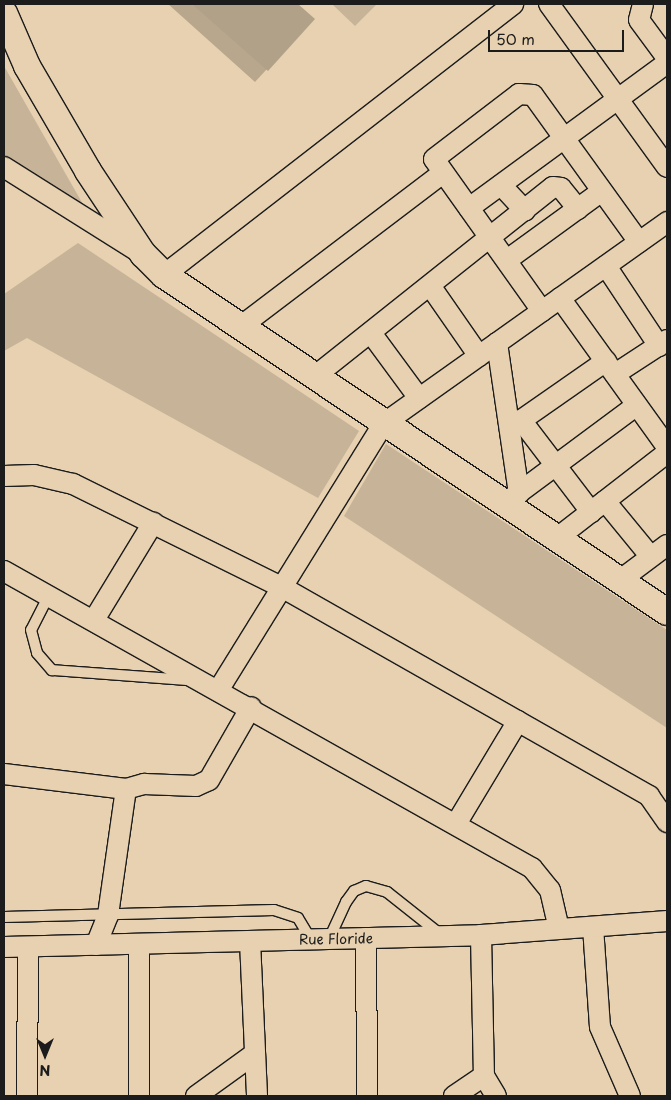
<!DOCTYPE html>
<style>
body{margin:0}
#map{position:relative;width:671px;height:1100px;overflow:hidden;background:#e7d1b0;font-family:"Playpen Sans",sans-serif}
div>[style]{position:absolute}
.green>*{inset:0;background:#c6b398}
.shadow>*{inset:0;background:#0003}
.building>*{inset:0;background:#b1a189}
.roads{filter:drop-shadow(1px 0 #1c1c1c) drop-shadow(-1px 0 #1c1c1c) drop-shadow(0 1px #1c1c1c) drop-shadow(0 -1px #1c1c1c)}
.service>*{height:10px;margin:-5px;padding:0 5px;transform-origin:5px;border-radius:5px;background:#e7d1b0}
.minor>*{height:20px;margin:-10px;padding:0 10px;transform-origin:10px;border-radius:10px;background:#e7d1b0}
.tertiary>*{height:26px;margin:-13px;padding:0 13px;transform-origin:13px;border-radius:13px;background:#e7d1b0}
span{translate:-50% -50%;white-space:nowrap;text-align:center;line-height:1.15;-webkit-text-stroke:4px #e7d1b0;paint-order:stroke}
.street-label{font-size:14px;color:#1c1c1c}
.frame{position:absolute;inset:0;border:5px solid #1c1c1c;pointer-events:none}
.north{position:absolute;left:20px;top:1030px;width:50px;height:50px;-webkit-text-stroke:4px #e7d1b0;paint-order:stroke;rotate:180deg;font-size:14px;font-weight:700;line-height:20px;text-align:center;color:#1c1c1c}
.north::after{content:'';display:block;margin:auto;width:18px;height:22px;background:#1c1c1c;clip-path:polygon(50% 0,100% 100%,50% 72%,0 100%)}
.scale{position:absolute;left:488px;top:30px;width:136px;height:22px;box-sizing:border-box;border:2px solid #1c1c1c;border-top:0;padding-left:6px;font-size:15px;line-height:18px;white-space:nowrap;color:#1c1c1c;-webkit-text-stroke:4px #e7d1b0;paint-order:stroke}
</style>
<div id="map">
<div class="green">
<div style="clip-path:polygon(332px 4px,377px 4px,355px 26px)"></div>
<div style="clip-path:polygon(4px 66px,84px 206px,4px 155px)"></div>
<div style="clip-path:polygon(78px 243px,359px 431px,318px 498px,27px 338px,4px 351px,4px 294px)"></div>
<div style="clip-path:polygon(386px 444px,667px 630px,667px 728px,344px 516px)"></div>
</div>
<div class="shadow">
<div style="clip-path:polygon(168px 4px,296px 4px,313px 19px,255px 82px)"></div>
</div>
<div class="building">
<div style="clip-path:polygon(192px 4px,298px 4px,315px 19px,268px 71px)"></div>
</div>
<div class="roads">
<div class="service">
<div style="left:49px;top:595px;width:39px;rotate:117deg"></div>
<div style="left:31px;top:630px;width:24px;rotate:75deg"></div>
<div style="left:37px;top:653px;width:23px;rotate:49deg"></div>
<div style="left:52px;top:670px;width:137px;rotate:4.2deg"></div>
<div style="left:4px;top:917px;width:270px;rotate:-1.5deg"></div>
<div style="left:274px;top:910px;width:25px;rotate:18deg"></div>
<div style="left:298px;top:918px;width:26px;rotate:59deg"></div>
<div style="left:329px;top:939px;width:41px;rotate:-65.3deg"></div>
<div style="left:346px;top:902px;width:14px;rotate:-54deg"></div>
<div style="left:354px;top:891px;width:13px;rotate:-23deg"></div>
<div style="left:366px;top:886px;width:22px;rotate:16deg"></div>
<div style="left:387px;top:892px;width:68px;rotate:38.4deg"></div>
</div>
<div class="minor">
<div style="left:549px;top:4px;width:201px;rotate:54.1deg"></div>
<div style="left:643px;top:4px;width:16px;rotate:104deg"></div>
<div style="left:639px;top:20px;width:47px;rotate:53.6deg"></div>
<div style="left:4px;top:167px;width:160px;rotate:32.2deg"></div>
<div style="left:501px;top:185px;width:35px;rotate:47deg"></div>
<div style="left:469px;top:208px;width:245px;rotate:-36.2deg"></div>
<div style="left:507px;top:260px;width:117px;rotate:-36deg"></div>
<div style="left:606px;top:266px;width:96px;rotate:56.5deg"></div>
<div style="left:164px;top:275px;width:442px;rotate:-37.8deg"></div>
<div style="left:431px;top:287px;width:84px;rotate:55.2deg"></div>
<div style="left:560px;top:298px;width:183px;rotate:54.3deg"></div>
<div style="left:542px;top:311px;width:186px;rotate:-125.4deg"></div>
<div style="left:434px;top:159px;width:107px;rotate:-37.4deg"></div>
<div style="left:519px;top:94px;width:14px;rotate:4deg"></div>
<div style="left:533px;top:95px;width:181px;rotate:54.2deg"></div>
<div style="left:240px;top:327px;width:255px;rotate:-37.2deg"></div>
<div style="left:371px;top:333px;width:81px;rotate:53.6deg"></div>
<div style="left:497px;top:343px;width:152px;rotate:81.7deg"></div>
<div style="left:615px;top:374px;width:62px;rotate:-33.2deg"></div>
<div style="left:314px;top:377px;width:305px;rotate:-38.5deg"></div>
<div style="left:553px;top:187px;width:8px;rotate:7deg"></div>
<div style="left:561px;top:188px;width:27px;rotate:51deg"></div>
<div style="left:521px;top:420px;width:116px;rotate:52.7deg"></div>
<div style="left:510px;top:428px;width:117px;rotate:-34.9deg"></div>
<div style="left:4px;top:476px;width:30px;rotate:-2deg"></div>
<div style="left:34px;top:475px;width:40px;rotate:13deg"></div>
<div style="left:73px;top:484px;width:237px;rotate:26.3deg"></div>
<div style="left:285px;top:589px;width:419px;rotate:29.6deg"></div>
<div style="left:649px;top:796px;width:32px;rotate:55deg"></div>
<div style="left:605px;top:501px;width:72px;rotate:50.6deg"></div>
<div style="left:505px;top:503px;width:164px;rotate:-36.6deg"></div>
<div style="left:556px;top:539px;width:140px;rotate:-37.8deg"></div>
<div style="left:4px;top:571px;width:606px;rotate:29.36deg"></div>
<div style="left:532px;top:868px;width:28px;rotate:51deg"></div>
<div style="left:550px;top:890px;width:40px;rotate:77deg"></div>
<div style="left:619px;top:581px;width:60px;rotate:-36.9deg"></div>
<div style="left:94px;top:620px;width:114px;rotate:-58.7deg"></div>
<div style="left:219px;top:689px;width:312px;rotate:-58.2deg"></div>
<div style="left:383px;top:424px;width:349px;rotate:-35.4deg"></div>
<div style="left:4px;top:774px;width:123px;rotate:7deg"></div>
<div style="left:126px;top:789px;width:19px;rotate:-16deg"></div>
<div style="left:144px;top:784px;width:52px;rotate:2.2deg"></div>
<div style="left:196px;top:786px;width:14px;rotate:-25deg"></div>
<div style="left:209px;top:780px;width:84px;rotate:-60.1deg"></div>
<div style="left:456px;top:824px;width:120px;rotate:-59deg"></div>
<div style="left:593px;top:927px;width:100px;rotate:86deg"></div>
<div style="left:600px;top:1027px;width:75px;rotate:66.5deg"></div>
<div style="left:481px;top:935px;width:141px;rotate:88.8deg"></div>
<div style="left:484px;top:1076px;width:23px;rotate:59deg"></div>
<div style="left:366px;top:938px;width:158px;rotate:89.6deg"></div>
<div style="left:250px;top:941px;width:155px;rotate:87.4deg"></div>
<div style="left:96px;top:945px;width:32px;rotate:-68deg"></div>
<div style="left:108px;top:915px;width:127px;rotate:-81.9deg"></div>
<div style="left:4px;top:947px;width:477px;rotate:-1.4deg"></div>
<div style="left:481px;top:935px;width:187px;rotate:-4.3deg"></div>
<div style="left:27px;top:1096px;width:149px;rotate:-89.6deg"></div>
<div style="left:139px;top:1096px;width:152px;rotate:-90deg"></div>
<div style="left:196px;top:1096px;width:72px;rotate:-35.9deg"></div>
<div style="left:454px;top:1096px;width:36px;rotate:-34deg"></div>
</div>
<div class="tertiary">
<div style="left:4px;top:13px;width:58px;rotate:66.5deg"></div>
<div style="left:27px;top:66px;width:121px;rotate:59.8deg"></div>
<div style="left:88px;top:171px;width:100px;rotate:56.5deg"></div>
<div style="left:143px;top:254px;width:30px;rotate:45deg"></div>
<div style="left:164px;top:275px;width:605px;rotate:33.82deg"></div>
</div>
</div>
<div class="street-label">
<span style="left:336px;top:939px;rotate:-1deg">Rue Floride</span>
</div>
<div class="frame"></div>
<div class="north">N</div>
<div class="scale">50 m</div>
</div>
